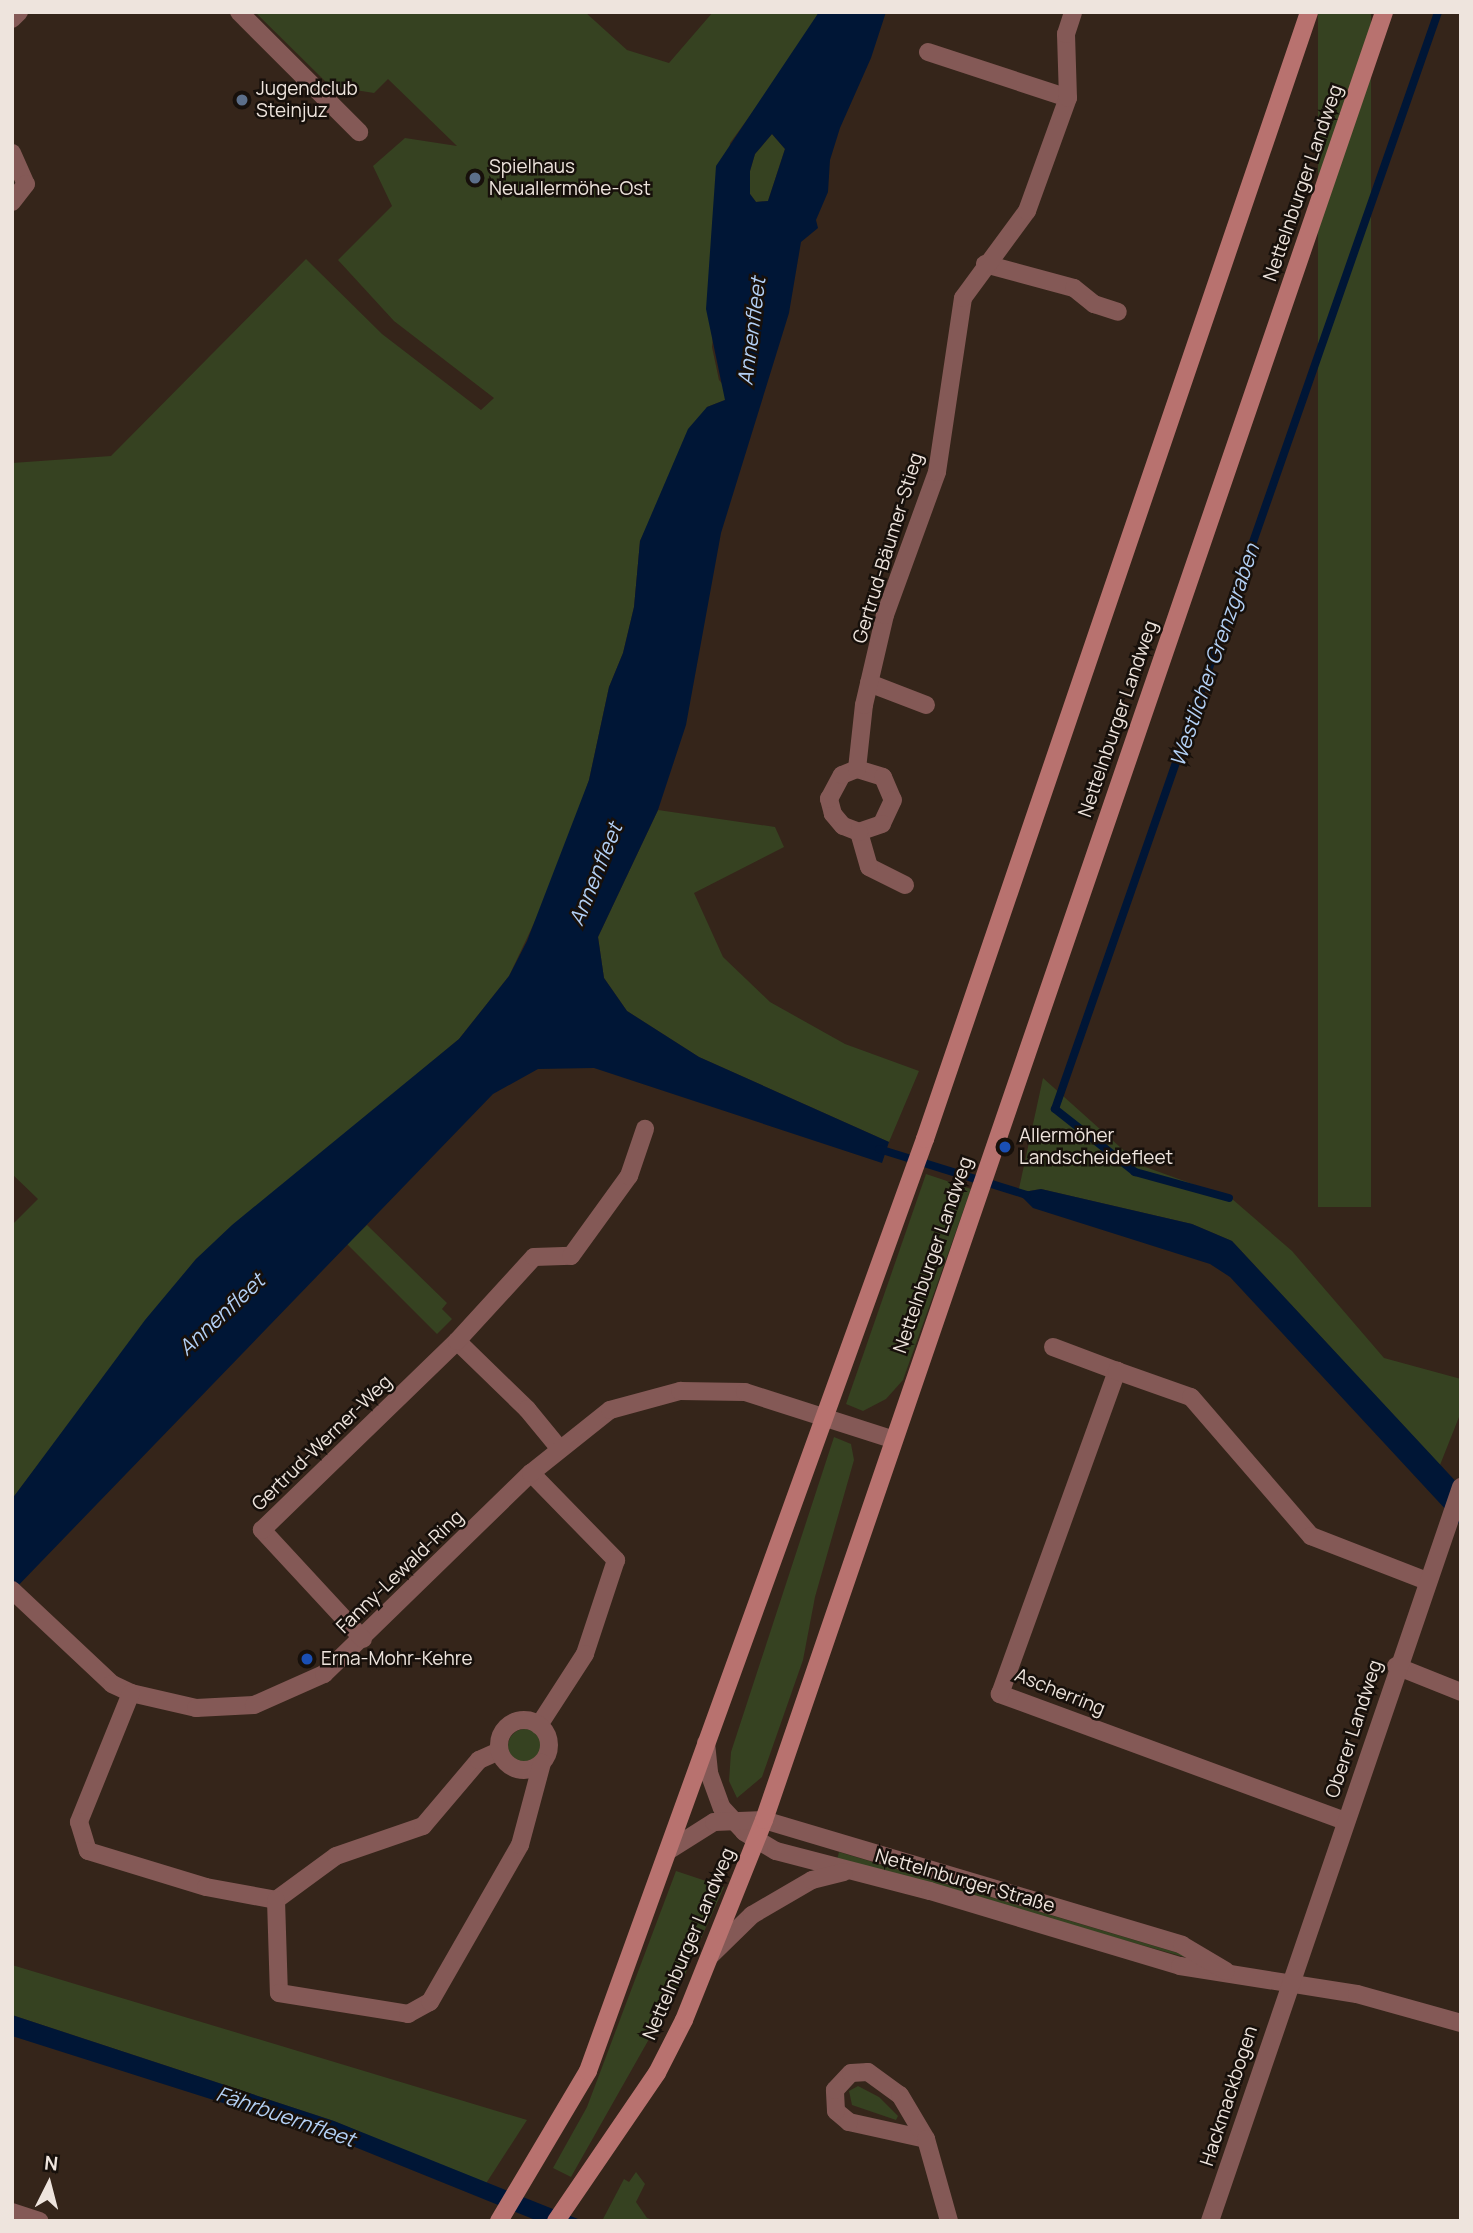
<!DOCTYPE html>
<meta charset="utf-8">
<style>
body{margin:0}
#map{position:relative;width:1473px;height:2233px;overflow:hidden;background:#35251a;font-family:Manrope,sans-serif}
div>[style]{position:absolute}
.green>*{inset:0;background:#364221;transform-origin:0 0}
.round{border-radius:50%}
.water>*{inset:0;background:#001636}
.stream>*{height:8px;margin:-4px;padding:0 4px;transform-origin:4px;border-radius:4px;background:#001636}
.street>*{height:18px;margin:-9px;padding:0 9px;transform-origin:9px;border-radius:9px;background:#845956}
.street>.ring{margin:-9px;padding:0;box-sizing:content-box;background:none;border:18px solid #845956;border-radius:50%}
.secondary>*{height:18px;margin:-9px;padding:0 9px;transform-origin:9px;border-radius:9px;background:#b8726f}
.dots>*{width:19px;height:19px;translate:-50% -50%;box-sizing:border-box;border:4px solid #17100b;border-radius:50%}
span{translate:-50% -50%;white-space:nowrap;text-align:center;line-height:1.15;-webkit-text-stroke:5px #17100b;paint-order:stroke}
.poi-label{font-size:19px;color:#eee4dd}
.left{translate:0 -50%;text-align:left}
.street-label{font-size:19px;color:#eee4dd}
.water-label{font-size:21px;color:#b3d0f5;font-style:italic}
.frame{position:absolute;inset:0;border:14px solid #eee4dd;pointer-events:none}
.north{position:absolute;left:14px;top:2149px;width:70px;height:70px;-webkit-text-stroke:5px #17100b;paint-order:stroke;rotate:6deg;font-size:19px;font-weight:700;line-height:28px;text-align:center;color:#eee4dd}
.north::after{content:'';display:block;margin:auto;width:24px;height:32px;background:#eee4dd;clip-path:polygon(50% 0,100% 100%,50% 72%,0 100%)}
</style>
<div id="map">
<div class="green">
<div style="clip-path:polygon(255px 12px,585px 12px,627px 50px,669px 63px,713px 12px,819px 12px,786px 67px,730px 143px,712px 347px,719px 380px,725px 387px,725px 400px,707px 407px,640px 541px,634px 607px,623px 653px,609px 687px,589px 780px,554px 881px,509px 976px,459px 1039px,196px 1259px,12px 1499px,12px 1225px,38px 1199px,12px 1174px,12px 463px,111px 456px,306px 259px,382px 334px,481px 410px,494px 398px,394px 321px,338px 260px,392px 206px,373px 166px,405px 138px,457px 146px,388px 79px,374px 93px,330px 86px)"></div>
<div style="left:1318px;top:12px;width:53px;height:1195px"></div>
<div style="clip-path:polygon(772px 134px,785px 149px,768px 201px,756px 202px,750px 194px,750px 171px,755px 154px)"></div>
<div style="clip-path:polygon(658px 810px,775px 827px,784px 847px,694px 893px,723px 957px,770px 1002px,845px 1044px,919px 1071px,889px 1142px,699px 1057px,627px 1011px,604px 978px,598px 937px)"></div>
<div style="clip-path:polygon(1043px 1078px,1140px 1165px,1231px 1198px,1292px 1251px,1384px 1358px,1461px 1379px,1461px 1412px,1440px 1465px,1232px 1241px,1192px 1224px,1041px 1189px,1018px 1193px)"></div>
<div style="clip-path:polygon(926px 1174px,971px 1189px,903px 1380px,886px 1399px,863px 1411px,846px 1404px)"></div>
<div style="clip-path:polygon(367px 1225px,447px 1303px,442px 1309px,452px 1319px,437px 1334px,347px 1244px)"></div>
<div style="clip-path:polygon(834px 1437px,851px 1444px,854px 1460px,815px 1597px,803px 1660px,762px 1777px,737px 1798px,729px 1781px,731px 1752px)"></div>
<div class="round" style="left:508px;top:1729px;width:34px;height:34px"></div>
<div style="clip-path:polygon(839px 1852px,1188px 1956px,1188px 1958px,837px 1860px)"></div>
<div style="clip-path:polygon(676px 1871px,724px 1887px,683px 1979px,571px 2177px,553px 2168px,587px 2107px)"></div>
<div style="clip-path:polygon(12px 1965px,527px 2120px,485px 2185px,334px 2121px,12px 2015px)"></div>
<div style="clip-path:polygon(858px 2086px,879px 2097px,898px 2116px,896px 2120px,852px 2105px,849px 2091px)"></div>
<div style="clip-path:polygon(636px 2172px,645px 2184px,636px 2202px,647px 2218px,657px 2221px,602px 2221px,624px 2179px,629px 2182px)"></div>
</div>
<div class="water">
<div style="clip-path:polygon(evenodd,819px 12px,886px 12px,871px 58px,840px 128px,830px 160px,828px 192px,816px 220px,818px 228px,801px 242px,789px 313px,721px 533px,686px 725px,658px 810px,598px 937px,604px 978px,627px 1011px,699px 1057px,889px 1142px,882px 1163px,594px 1068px,538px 1069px,493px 1094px,12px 1592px,12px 1499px,145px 1320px,196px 1259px,232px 1225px,459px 1039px,509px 976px,527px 941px,589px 780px,609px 687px,623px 653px,634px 607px,640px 541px,688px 429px,707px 407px,725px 400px,706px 309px,716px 166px,819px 12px,772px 134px,785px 149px,768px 201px,756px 202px,750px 194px,750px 171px,755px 154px,772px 134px)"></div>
<div style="clip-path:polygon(1041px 1189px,1192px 1224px,1232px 1241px,1461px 1487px,1461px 1526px,1230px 1277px,1210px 1264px,1033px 1208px,1018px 1193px)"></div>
<div style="clip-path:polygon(12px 2015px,334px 2121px,583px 2221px,538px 2221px,330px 2137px,12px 2036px)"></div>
</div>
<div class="stream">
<div style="left:879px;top:1149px;width:155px;rotate:17.3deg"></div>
<div style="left:1229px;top:1198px;width:98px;rotate:-164.5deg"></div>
<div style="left:1135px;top:1172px;width:102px;rotate:-141.8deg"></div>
<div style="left:1055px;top:1109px;width:1162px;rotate:-70.75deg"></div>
</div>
<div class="street">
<div style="left:239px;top:12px;width:170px;rotate:45deg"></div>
<div style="left:12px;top:19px;width:10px;rotate:-45deg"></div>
<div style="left:928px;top:52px;width:147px;rotate:18.2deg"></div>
<div style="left:12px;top:153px;width:34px;rotate:66deg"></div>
<div style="left:26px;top:184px;width:23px;rotate:128deg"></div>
<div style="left:985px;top:264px;width:92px;rotate:15.1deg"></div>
<div style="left:1074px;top:288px;width:26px;rotate:39deg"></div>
<div style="left:1094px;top:304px;width:25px;rotate:18deg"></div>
<div style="left:869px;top:683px;width:61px;rotate:21.1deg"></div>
<div style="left:857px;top:769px;width:27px;rotate:17deg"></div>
<div style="left:883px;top:777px;width:25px;rotate:67deg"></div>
<div style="left:893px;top:800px;width:26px;rotate:115deg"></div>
<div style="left:882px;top:824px;width:24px;rotate:161deg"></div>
<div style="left:905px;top:885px;width:40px;rotate:-153.4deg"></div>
<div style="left:869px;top:867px;width:36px;rotate:-106deg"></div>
<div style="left:859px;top:832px;width:17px;rotate:-159deg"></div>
<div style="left:843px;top:826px;width:16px;rotate:-130deg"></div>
<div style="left:833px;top:814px;width:16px;rotate:-105deg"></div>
<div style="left:829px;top:799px;width:27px;rotate:-62deg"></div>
<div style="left:842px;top:775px;width:16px;rotate:-22deg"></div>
<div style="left:857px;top:769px;width:64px;rotate:-83.8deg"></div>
<div style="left:864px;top:705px;width:92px;rotate:-76.9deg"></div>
<div style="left:885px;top:615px;width:152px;rotate:-70deg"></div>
<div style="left:937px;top:472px;width:176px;rotate:-81.5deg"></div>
<div style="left:963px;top:298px;width:108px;rotate:-53.7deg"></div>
<div style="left:1027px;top:211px;width:120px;rotate:-70.1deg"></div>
<div style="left:1068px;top:98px;width:64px;rotate:-91.8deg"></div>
<div style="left:1066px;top:34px;width:23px;rotate:-72deg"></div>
<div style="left:457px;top:1341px;width:98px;rotate:44.2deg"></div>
<div style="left:527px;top:1409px;width:50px;rotate:50.6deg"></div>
<div style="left:1053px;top:1347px;width:68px;rotate:20.6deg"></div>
<div style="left:531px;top:1473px;width:122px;rotate:45.7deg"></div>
<div style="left:616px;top:1560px;width:99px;rotate:108.3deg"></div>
<div style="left:585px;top:1654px;width:85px;rotate:122.9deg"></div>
<div style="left:12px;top:1590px;width:137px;rotate:43.2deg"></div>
<div style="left:112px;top:1684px;width:21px;rotate:25deg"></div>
<div style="left:131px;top:1693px;width:67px;rotate:13deg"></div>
<div style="left:196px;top:1708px;width:58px;rotate:-3deg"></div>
<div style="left:254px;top:1705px;width:77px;rotate:-23.9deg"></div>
<div style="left:324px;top:1674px;width:289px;rotate:-44.2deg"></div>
<div style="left:531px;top:1473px;width:101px;rotate:-38.6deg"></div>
<div style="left:610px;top:1410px;width:73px;rotate:-15.2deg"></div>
<div style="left:680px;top:1391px;width:65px;rotate:0.9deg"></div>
<div style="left:745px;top:1392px;width:153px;rotate:17.8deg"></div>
<div style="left:363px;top:1639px;width:149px;rotate:-132.8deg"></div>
<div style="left:262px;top:1530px;width:272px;rotate:-44.1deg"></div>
<div style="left:457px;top:1341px;width:114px;rotate:-47.5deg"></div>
<div style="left:534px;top:1257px;width:37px;rotate:-2deg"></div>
<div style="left:571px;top:1256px;width:99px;rotate:-54.1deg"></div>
<div style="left:629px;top:1176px;width:50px;rotate:-71.2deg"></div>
<div style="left:1396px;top:1666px;width:70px;rotate:21.8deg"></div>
<div style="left:131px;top:1693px;width:139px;rotate:112deg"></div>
<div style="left:79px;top:1822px;width:30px;rotate:73deg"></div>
<div style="left:88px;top:1851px;width:123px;rotate:17deg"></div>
<div style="left:206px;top:1887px;width:71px;rotate:10.5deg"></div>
<div style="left:276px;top:1900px;width:74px;rotate:-36.3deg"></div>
<div style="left:336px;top:1856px;width:92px;rotate:-19deg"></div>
<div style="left:423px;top:1826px;width:87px;rotate:-49.7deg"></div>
<div style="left:479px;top:1760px;width:22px;rotate:-24deg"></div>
<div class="ring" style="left:499px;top:1720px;width:32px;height:32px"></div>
<div style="left:706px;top:1743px;width:30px;rotate:84deg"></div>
<div style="left:709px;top:1773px;width:37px;rotate:70deg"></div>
<div style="left:722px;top:1808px;width:33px;rotate:47deg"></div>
<div style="left:744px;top:1832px;width:37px;rotate:31deg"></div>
<div style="left:776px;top:1851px;width:159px;rotate:14.6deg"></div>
<div style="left:930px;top:1891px;width:261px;rotate:16.7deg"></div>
<div style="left:1180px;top:1966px;width:179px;rotate:9deg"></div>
<div style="left:1357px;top:1994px;width:108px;rotate:15.6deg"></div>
<div style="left:1345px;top:1821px;width:368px;rotate:-159.8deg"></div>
<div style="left:1000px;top:1694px;width:344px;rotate:-70.1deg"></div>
<div style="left:1117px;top:1371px;width:78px;rotate:19.4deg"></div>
<div style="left:1191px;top:1397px;width:184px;rotate:49.2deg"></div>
<div style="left:1311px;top:1536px;width:124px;rotate:21.2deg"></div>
<div style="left:668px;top:1851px;width:54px;rotate:-32.2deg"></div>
<div style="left:714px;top:1822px;width:50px;rotate:-2.3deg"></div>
<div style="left:764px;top:1820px;width:436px;rotate:16.6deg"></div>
<div style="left:1182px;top:1945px;width:51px;rotate:30.6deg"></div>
<div style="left:276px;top:1900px;width:93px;rotate:88.2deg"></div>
<div style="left:279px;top:1993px;width:131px;rotate:9.2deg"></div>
<div style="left:408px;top:2014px;width:25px;rotate:-29deg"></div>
<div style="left:430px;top:2002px;width:181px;rotate:-60.2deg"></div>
<div style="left:520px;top:1845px;width:85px;rotate:-75deg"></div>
<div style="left:710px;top:1956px;width:59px;rotate:-44.3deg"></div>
<div style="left:752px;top:1915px;width:69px;rotate:-30.3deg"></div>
<div style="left:812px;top:1880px;width:33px;rotate:-14deg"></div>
<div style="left:926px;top:2139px;width:79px;rotate:-167.6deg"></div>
<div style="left:849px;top:2122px;width:17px;rotate:-140deg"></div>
<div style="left:836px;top:2111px;width:21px;rotate:-93deg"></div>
<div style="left:835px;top:2090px;width:23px;rotate:-47deg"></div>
<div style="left:851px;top:2073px;width:17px;rotate:-3deg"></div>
<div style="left:868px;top:2072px;width:39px;rotate:36deg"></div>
<div style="left:900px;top:2095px;width:51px;rotate:59.4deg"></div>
<div style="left:926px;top:2139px;width:85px;rotate:74.3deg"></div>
<div style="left:12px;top:2212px;width:29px;rotate:18deg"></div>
<div style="left:1210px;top:2221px;width:776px;rotate:-71.12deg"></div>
</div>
<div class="secondary">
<div style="left:499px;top:2221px;width:174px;rotate:-59.3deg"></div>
<div style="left:588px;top:2071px;width:991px;rotate:-70.12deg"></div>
<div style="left:925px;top:1139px;width:1191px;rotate:-71.18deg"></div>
<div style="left:556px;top:2221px;width:179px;rotate:-55.7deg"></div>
<div style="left:657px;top:2073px;width:59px;rotate:-63deg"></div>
<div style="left:684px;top:2020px;width:215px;rotate:-68.2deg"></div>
<div style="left:764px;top:1820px;width:1911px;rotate:-71.07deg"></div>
</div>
<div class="dots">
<div style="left:242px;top:100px;background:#5c6f8a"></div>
<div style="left:475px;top:178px;background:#5c6f8a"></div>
<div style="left:1005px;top:1147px;background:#1a4fb4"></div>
<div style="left:307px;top:1659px;background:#1a4fb4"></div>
</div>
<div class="poi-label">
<span class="left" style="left:256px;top:100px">Jugendclub<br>Steinjuz</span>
<span class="left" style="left:489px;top:178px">Spielhaus<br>Neuallermöhe-Ost</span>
<span class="left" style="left:1019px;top:1147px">Allermöher<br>Landscheidefleet</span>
<span class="left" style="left:321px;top:1659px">Erna-Mohr-Kehre</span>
</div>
<div class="street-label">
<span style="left:1303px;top:183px;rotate:-71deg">Nettelnburger Landweg</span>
<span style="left:888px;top:548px;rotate:-73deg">Gertrud-Bäumer-Stieg</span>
<span style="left:1118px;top:719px;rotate:-71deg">Nettelnburger Landweg</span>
<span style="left:933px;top:1255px;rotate:-71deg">Nettelnburger Landweg</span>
<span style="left:322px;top:1443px;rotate:-44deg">Gertrud-Werner-Weg</span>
<span style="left:400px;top:1572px;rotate:-44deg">Fanny-Lewald-Ring</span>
<span style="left:1060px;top:1692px;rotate:22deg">Ascherring</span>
<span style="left:1354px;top:1729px;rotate:-72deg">Oberer Landweg</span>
<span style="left:965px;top:1881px;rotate:16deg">Nettelnburger Straße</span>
<span style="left:689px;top:1944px;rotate:-67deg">Nettelnburger Landweg</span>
<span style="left:1229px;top:2096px;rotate:-72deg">Hackmackbogen</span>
</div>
<div class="water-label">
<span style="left:751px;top:331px;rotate:-83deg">Annenfleet</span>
<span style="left:1214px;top:655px;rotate:-71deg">Westlicher Grenzgraben</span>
<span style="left:595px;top:874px;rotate:-68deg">Annenfleet</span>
<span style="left:221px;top:1314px;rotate:-43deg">Annenfleet</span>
<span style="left:286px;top:2116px;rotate:19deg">Fährbuernfleet</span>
</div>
<div class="frame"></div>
<div class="north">N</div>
</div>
